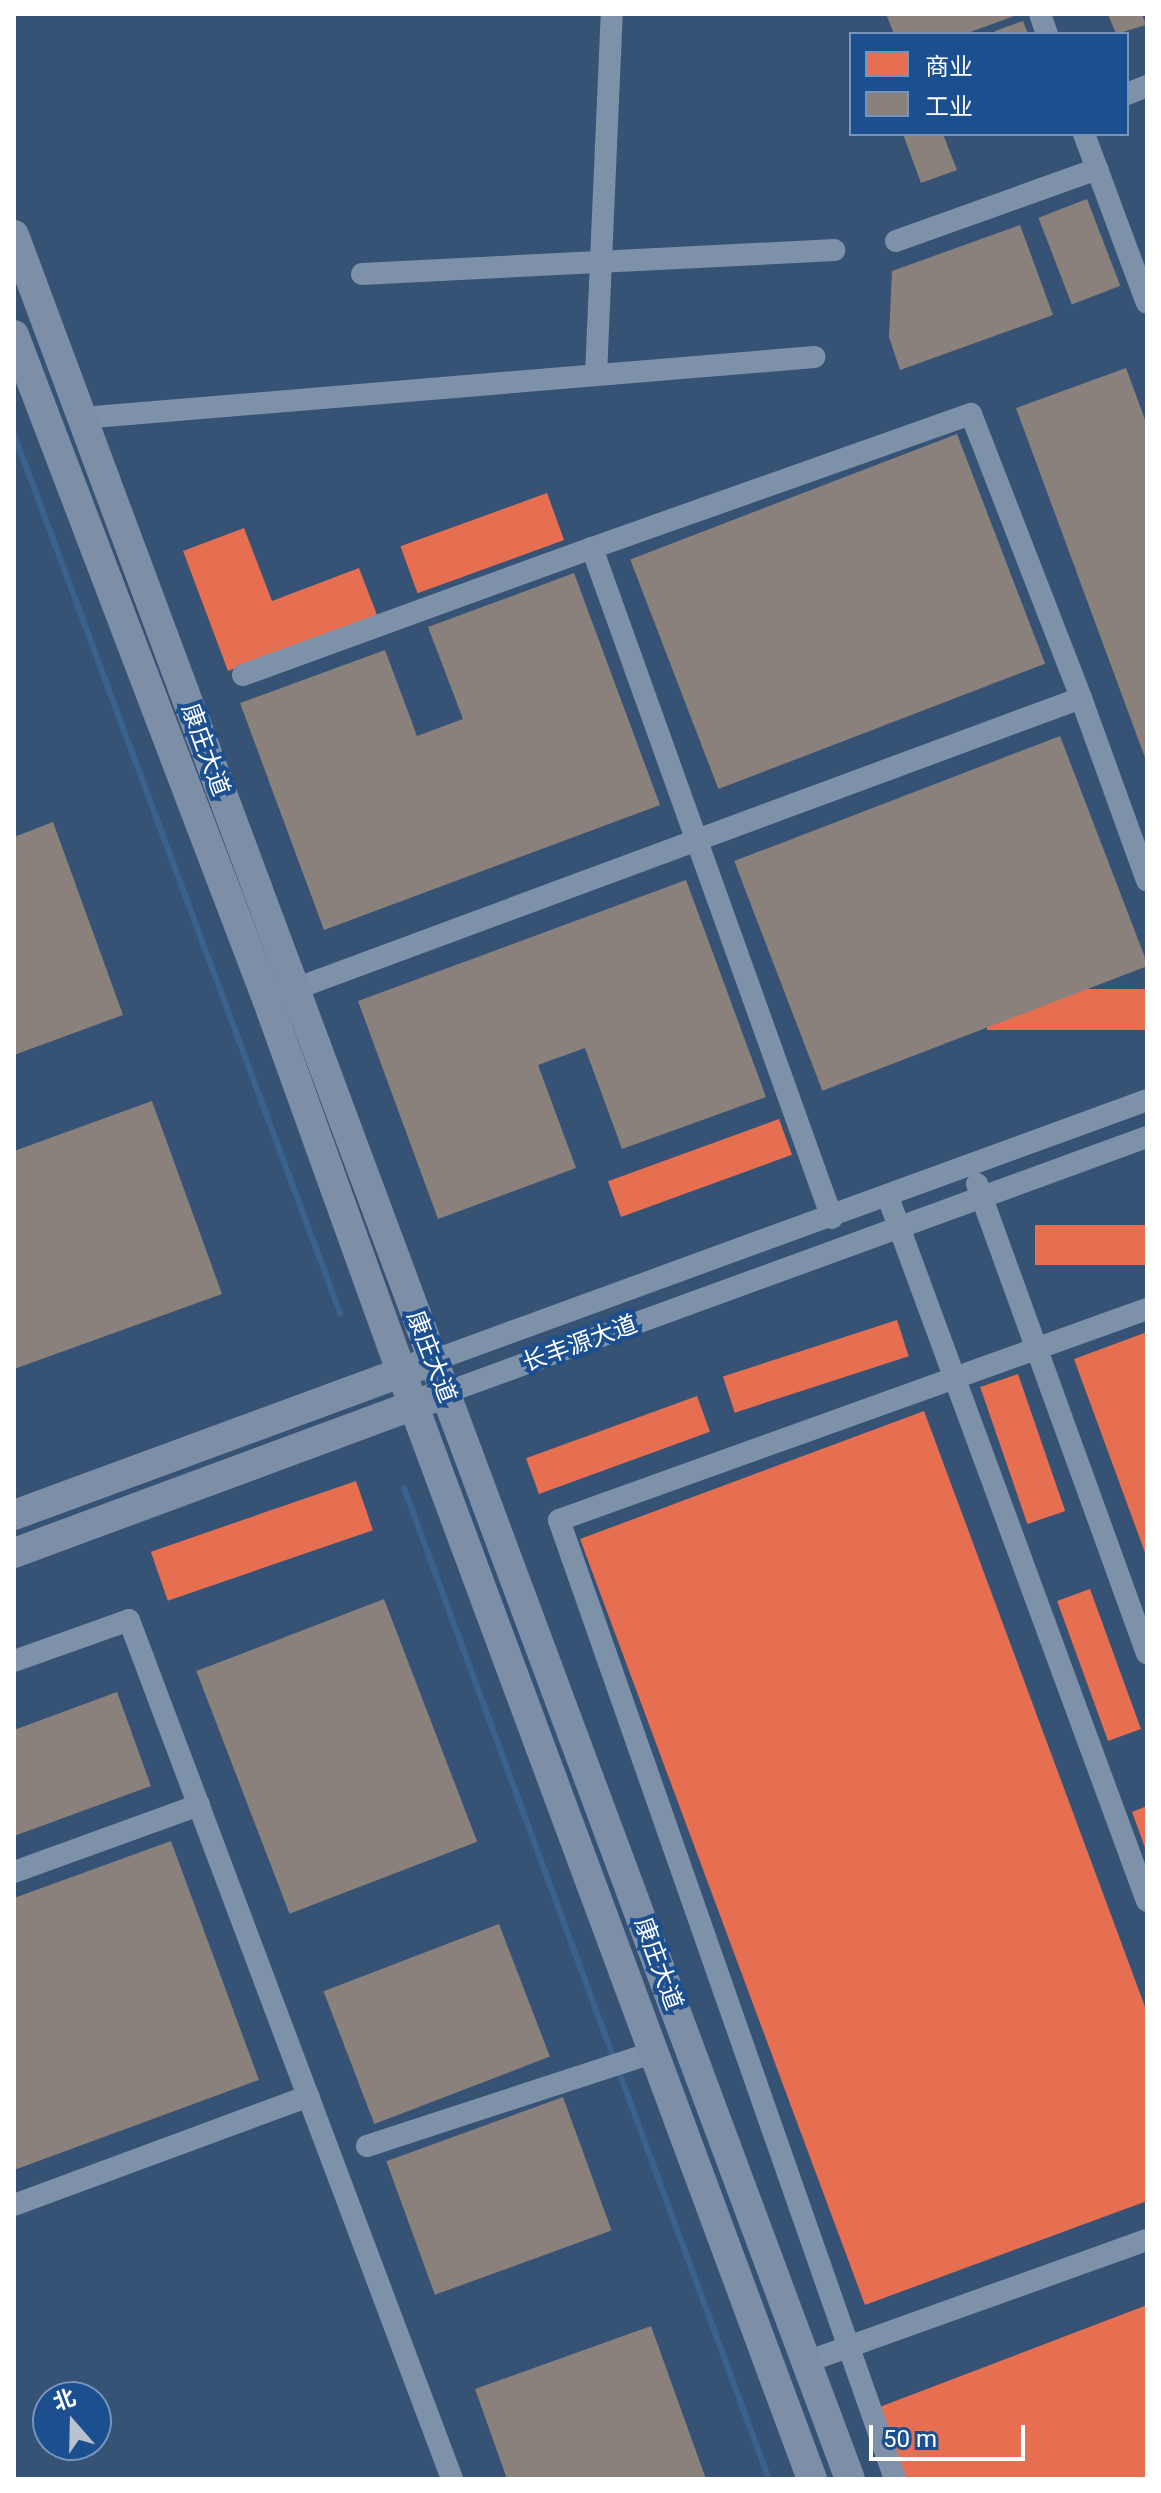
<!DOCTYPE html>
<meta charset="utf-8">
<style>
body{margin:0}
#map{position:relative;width:1161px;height:2493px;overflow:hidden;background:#365274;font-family:Roboto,"Noto Sans SC",sans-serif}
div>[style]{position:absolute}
.shops>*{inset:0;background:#e76f51;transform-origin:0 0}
.industry>*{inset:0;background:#8a817c;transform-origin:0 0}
.stream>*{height:6px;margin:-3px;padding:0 3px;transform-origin:3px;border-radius:3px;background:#3b618d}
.minor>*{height:22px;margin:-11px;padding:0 11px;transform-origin:11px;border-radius:11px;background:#7d92a8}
.major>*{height:30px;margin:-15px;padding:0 15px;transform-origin:15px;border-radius:15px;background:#7d8ea7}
span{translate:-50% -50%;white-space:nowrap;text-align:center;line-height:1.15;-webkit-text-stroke:8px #1b4f8f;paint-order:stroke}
.street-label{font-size:24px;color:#fff}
.frame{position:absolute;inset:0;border:16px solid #fff;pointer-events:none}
.legend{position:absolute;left:849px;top:32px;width:280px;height:104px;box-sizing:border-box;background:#1b4f8f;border:2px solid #7695bc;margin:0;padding:10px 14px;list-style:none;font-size:24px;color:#fff}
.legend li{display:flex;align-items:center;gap:16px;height:40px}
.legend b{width:40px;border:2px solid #7695bc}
.north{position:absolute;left:32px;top:2381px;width:80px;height:80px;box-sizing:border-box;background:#1b4f8f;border:2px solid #7695bc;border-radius:50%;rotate:340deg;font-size:22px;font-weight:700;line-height:32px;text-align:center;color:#fff}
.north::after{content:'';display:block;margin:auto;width:28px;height:36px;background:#b9c2ce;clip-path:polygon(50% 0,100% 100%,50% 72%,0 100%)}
.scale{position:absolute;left:869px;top:2425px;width:156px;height:36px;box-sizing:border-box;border:4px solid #fff;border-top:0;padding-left:10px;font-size:24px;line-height:28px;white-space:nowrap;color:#fff;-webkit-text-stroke:6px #1b4f8f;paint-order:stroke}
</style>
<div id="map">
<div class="shops">
<div style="left:547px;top:493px;width:50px;height:156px;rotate:70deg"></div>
<div style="clip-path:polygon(244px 528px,272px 601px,359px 568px,377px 615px,228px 671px,183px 551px)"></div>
<div style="left:1147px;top:989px;width:41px;height:160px;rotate:90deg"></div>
<div style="left:779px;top:1119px;width:38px;height:182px;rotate:70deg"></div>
<div style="left:1147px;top:1225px;width:40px;height:112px;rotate:90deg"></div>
<div style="left:897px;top:1320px;width:38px;height:183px;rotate:72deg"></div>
<div style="clip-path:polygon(1147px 1332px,1147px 1558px,1074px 1359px)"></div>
<div style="left:1018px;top:1374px;width:145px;height:40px;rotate:71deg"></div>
<div style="left:697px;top:1396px;width:38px;height:182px;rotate:70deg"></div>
<div style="clip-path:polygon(924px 1411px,1147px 2012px,1147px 2201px,865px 2305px,580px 1539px)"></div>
<div style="left:356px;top:1481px;width:52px;height:217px;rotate:71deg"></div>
<div style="left:1090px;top:1589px;width:149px;height:35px;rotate:70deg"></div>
<div style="clip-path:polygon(1147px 1806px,1147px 1853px,1132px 1812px)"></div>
<div style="clip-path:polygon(1147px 2305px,1147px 2479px,904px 2479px,877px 2408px)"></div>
</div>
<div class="industry">
<div style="clip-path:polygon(886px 14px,1013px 14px,1014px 16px,965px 34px,894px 34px)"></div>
<div style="clip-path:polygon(1108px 14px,1142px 14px,1146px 25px,1116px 34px)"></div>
<div style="clip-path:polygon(1023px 21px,1028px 34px,996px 34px,995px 31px)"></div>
<div style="clip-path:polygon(903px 134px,943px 134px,957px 170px,921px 183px)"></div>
<div style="left:1087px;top:199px;width:93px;height:52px;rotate:69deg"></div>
<div style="clip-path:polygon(1020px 225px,1053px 315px,900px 370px,889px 337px,892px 271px)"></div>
<div style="clip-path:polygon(1126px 368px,1147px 425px,1147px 763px,1016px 408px)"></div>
<div style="left:957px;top:434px;width:246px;height:350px;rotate:69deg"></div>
<div style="clip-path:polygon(574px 573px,660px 805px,324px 930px,240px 703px,385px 650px,417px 736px,463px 719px,428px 627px)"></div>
<div style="left:1060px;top:736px;width:246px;height:349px;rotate:69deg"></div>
<div style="clip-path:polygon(53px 822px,123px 1015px,14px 1055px,14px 837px)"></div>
<div style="clip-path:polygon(686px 880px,766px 1097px,622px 1149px,585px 1048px,538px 1065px,576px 1168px,438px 1219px,358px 1001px)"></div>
<div style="clip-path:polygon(152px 1101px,222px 1294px,14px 1369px,14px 1151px)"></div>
<div style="left:384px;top:1599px;width:260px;height:201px;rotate:69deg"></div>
<div style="clip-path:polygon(117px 1692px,151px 1786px,14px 1836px,14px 1730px)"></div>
<div style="clip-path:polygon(171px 1841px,259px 2080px,14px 2170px,14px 1898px)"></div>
<div style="left:499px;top:1924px;width:142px;height:188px;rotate:69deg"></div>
<div style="left:563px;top:2097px;width:142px;height:188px;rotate:70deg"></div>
<div style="clip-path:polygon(651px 2326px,706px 2479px,507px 2479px,475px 2389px)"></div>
</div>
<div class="stream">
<div style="left:14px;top:434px;width:938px;rotate:69.65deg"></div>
<div style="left:404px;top:1488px;width:608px;rotate:69.81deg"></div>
<div style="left:618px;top:2069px;width:437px;rotate:69.8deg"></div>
</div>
<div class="minor">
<div style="left:1040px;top:14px;width:21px;rotate:71deg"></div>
<div style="left:1127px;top:94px;width:22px;rotate:-22deg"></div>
<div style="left:1084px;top:134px;width:180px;rotate:69.6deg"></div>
<div style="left:896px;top:241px;width:214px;rotate:-19.7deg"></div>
<div style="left:362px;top:274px;width:473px;rotate:-2.9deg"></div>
<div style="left:596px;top:375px;width:361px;rotate:-87.5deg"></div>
<div style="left:82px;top:418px;width:735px;rotate:-4.76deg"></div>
<div style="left:243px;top:675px;width:371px;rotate:-20deg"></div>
<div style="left:284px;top:993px;width:850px;rotate:-20.31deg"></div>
<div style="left:1081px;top:698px;width:194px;rotate:70.1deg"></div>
<div style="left:977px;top:1184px;width:499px;rotate:70.1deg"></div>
<div style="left:888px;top:1197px;width:750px;rotate:69.8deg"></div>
<div style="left:832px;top:1218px;width:712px;rotate:-109.71deg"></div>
<div style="left:592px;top:548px;width:402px;rotate:-19.5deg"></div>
<div style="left:971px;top:414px;width:305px;rotate:68.8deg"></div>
<div style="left:432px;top:1361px;width:761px;rotate:-20.05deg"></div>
<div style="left:445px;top:1393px;width:747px;rotate:-20.04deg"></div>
<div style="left:14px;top:1661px;width:122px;rotate:-19.6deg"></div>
<div style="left:129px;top:1620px;width:918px;rotate:69.39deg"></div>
<div style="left:14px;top:1872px;width:197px;rotate:-19.9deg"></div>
<div style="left:367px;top:2146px;width:302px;rotate:-18.1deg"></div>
<div style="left:14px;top:2205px;width:314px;rotate:-20.3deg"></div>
<div style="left:806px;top:2362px;width:362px;rotate:-19.7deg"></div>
<div style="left:895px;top:2479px;width:1016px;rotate:-109.31deg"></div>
<div style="left:559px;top:1520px;width:625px;rotate:-19.74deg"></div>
</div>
<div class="major">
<div style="left:14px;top:235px;width:2395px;rotate:69.57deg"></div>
<div style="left:14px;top:335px;width:711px;rotate:69.14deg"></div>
<div style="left:267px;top:999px;width:431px;rotate:70.2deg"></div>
<div style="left:413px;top:1404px;width:1147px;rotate:69.64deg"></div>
<div style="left:14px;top:1515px;width:432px;rotate:-20.2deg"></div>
<div style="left:14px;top:1553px;width:446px;rotate:-20.3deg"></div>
</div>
<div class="street-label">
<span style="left:205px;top:750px;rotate:70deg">康庄大道</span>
<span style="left:580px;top:1344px;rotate:-20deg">长丰源大道</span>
<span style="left:431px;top:1357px;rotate:69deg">康庄大道</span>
<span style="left:658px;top:1964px;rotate:70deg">康庄大道</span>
</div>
<div class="frame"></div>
<ul class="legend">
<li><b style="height:22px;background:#e76f51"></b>商业</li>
<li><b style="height:22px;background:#8a817c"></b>工业</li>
</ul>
<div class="north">北</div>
<div class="scale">50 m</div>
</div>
